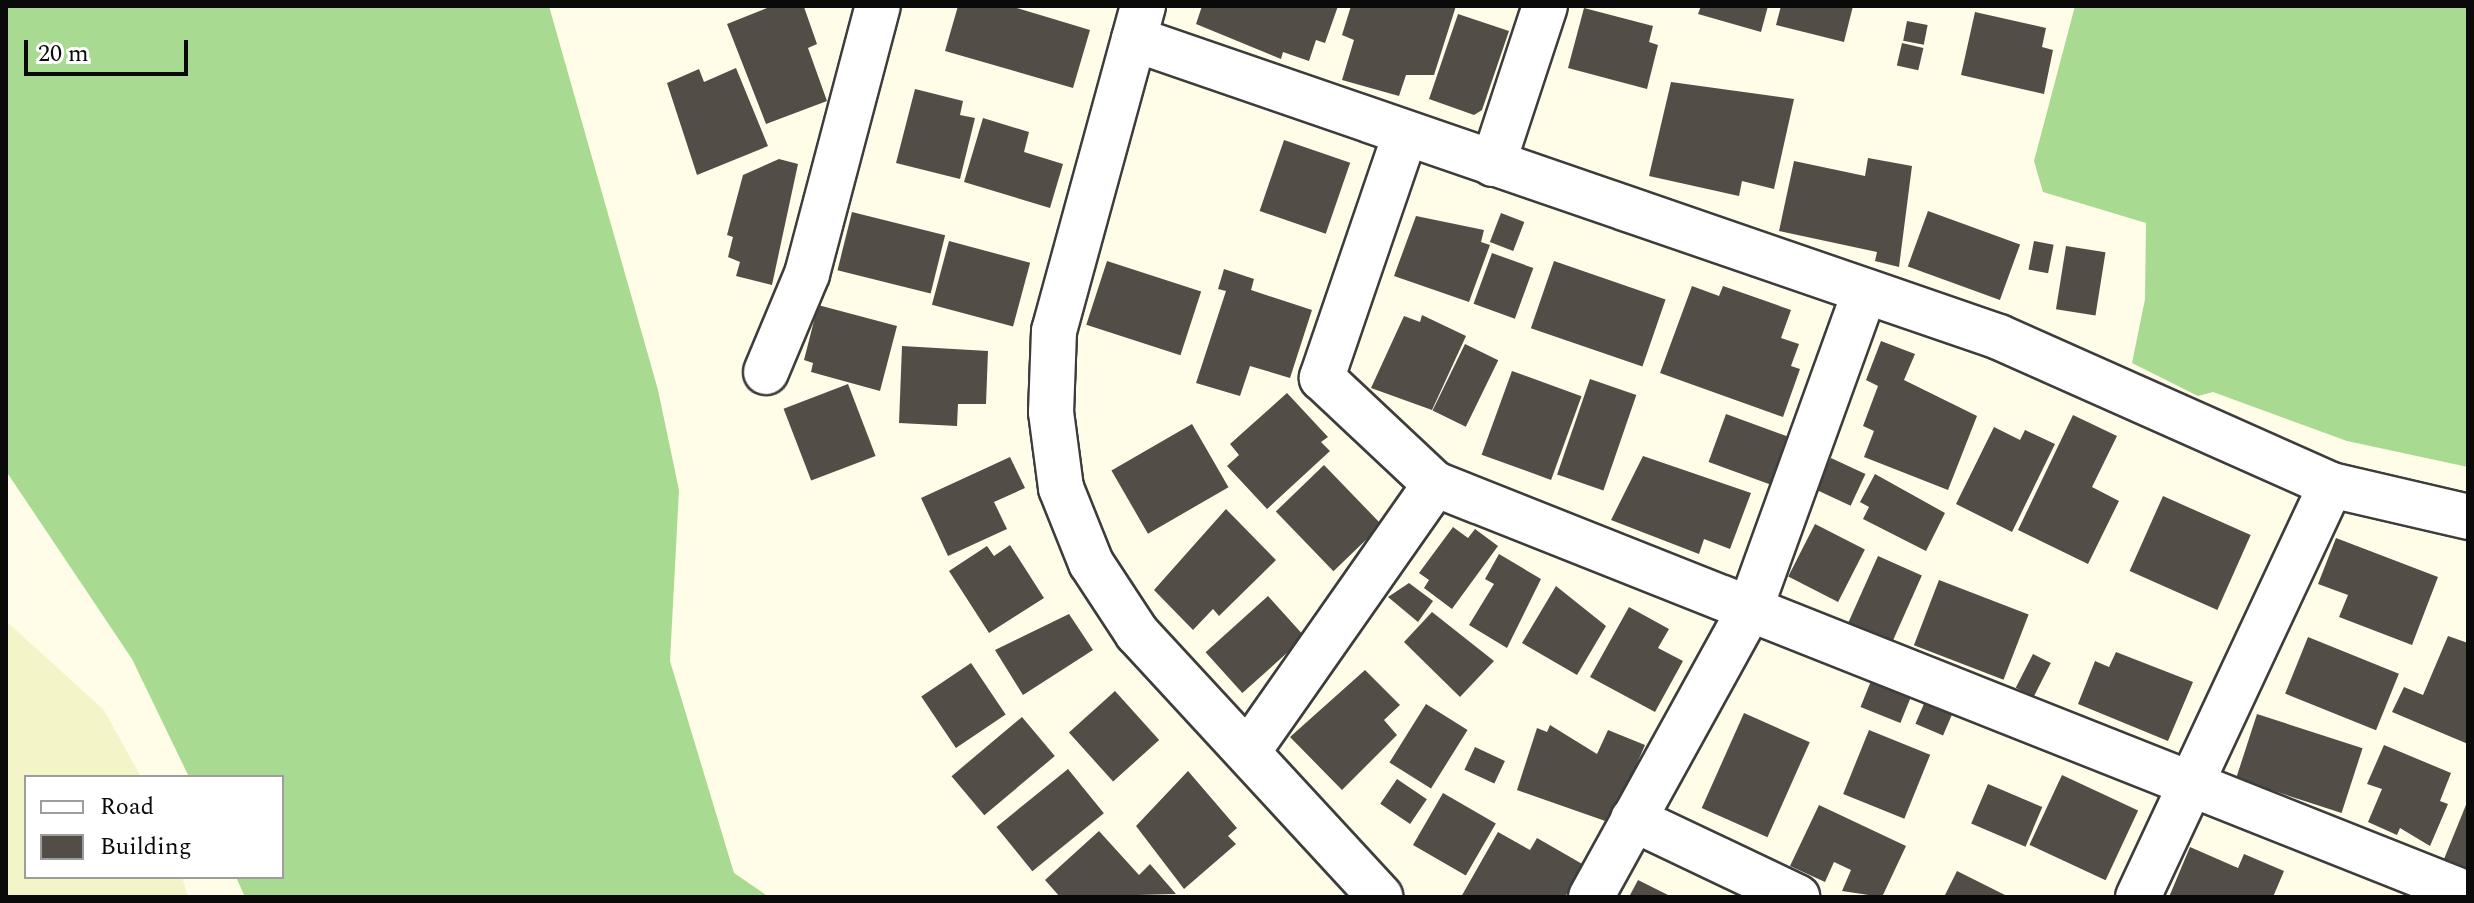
<!DOCTYPE html>
<style>
body{margin:0}
#map{position:relative;width:2474px;height:903px;overflow:hidden;background:#fffde8;font-family:Spectral,serif}
div>[style]{position:absolute}
.farmland>*{inset:0;background:#f3f5c8}
.forest>*{inset:0;background:#a9da91}
.building>*{inset:0;background:#534d47;transform-origin:0 0}
.roads{filter:drop-shadow(2px 0 #3d3d3d) drop-shadow(-2px 0 #3d3d3d) drop-shadow(0 2px #3d3d3d) drop-shadow(0 -2px #3d3d3d)}
.minor>*{height:44px;margin:-22px;padding:0 22px;transform-origin:22px;border-radius:22px;background:#fff}
span{translate:-50% -50%;white-space:nowrap;text-align:center;line-height:1.15;-webkit-text-stroke:8px #fff;paint-order:stroke}
.frame{position:absolute;inset:0;border:8px solid #0a0a0a;pointer-events:none}
.legend{position:absolute;left:24px;top:775px;width:260px;height:104px;box-sizing:border-box;background:#fff;border:2px solid #9d9d9d;margin:0;padding:10px 14px;list-style:none;font-size:24px;color:#0a0a0a}
.legend li{display:flex;align-items:center;gap:16px;height:40px}
.legend b{width:40px;border:2px solid #9d9d9d}
.scale{position:absolute;left:24px;top:40px;width:164px;height:36px;box-sizing:border-box;border:4px solid #0a0a0a;border-top:0;padding-left:10px;font-size:24px;line-height:28px;white-space:nowrap;color:#0a0a0a;-webkit-text-stroke:6px #fff;paint-order:stroke}
</style>
<div id="map">
<div class="farmland">
<div style="clip-path:polygon(6px 621px,104px 710px,141px 777px,26px 777px,26px 877px,182px 877px,188px 897px,6px 897px)"></div>
</div>
<div class="forest">
<div style="clip-path:polygon(6px 6px,549px 6px,658px 390px,679px 490px,670px 661px,734px 873px,769px 897px,245px 897px,236px 877px,282px 877px,282px 777px,189px 777px,132px 659px,6px 471px)"></div>
<div style="clip-path:polygon(2075px 6px,2468px 6px,2468px 467px,2347px 441px,2213px 392px,2198px 396px,2132px 363px,2145px 299px,2146px 223px,2043px 192px,2034px 161px)"></div>
</div>
<div class="building">
<div style="clip-path:polygon(772px 6px,804px 7px,817px 44px,808px 48px,827px 101px,766px 124px,727px 24px)"></div>
<div style="clip-path:polygon(958px 6px,1010px 6px,1090px 30px,1073px 88px,945px 51px)"></div>
<div style="clip-path:polygon(1202px 6px,1338px 6px,1325px 43px,1316px 40px,1309px 61px,1283px 52px,1281px 59px,1196px 24px)"></div>
<div style="clip-path:polygon(1351px 6px,1456px 6px,1434px 75px,1406px 75px,1399px 96px,1342px 80px,1354px 40px,1342px 35px)"></div>
<div style="clip-path:polygon(1701px 6px,1768px 6px,1761px 32px,1698px 14px)"></div>
<div style="clip-path:polygon(1781px 6px,1853px 6px,1844px 42px,1776px 25px)"></div>
<div style="clip-path:polygon(1584px 8px,1653px 26px,1649px 42px,1658px 45px,1647px 89px,1568px 68px)"></div>
<div style="clip-path:polygon(1975px 12px,2046px 28px,2042px 47px,2053px 50px,2044px 94px,1961px 75px)"></div>
<div style="clip-path:polygon(1458px 14px,1509px 31px,1482px 110px,1474px 115px,1429px 99px)"></div>
<div style="left:1907px;top:21px;width:21px;height:20px;rotate:11deg"></div>
<div style="left:1902px;top:43px;width:22px;height:23px;rotate:13deg"></div>
<div style="clip-path:polygon(736px 68px,768px 146px,697px 175px,667px 83px,699px 69px,704px 82px)"></div>
<div style="clip-path:polygon(1671px 82px,1794px 99px,1774px 189px,1742px 181px,1739px 196px,1649px 176px)"></div>
<div style="clip-path:polygon(915px 89px,963px 101px,960px 115px,975px 118px,960px 179px,896px 163px)"></div>
<div style="clip-path:polygon(983px 118px,1029px 132px,1024px 152px,1063px 164px,1050px 208px,964px 182px)"></div>
<div style="left:1284px;top:140px;width:70px;height:75px;rotate:19deg"></div>
<div style="clip-path:polygon(1868px 158px,1912px 166px,1899px 267px,1875px 261px,1877px 252px,1779px 231px,1794px 161px,1865px 176px)"></div>
<div style="clip-path:polygon(779px 159px,798px 164px,772px 285px,736px 276px,740px 262px,728px 257px,733px 237px,727px 235px,743px 175px)"></div>
<div style="left:1928px;top:211px;width:98px;height:59px;rotate:20deg"></div>
<div style="left:852px;top:212px;width:96px;height:60px;rotate:14deg"></div>
<div style="left:1501px;top:213px;width:25px;height:31px;rotate:21deg"></div>
<div style="clip-path:polygon(1416px 216px,1484px 230px,1481px 242px,1490px 245px,1469px 302px,1394px 276px)"></div>
<div style="left:949px;top:241px;width:84px;height:66px;rotate:15deg"></div>
<div style="left:2034px;top:241px;width:20px;height:29px;rotate:11deg"></div>
<div style="left:2066px;top:246px;width:40px;height:64px;rotate:9deg"></div>
<div style="left:1492px;top:253px;width:44px;height:54px;rotate:20deg"></div>
<div style="left:1107px;top:261px;width:99px;height:67px;rotate:18deg"></div>
<div style="left:1554px;top:261px;width:118px;height:71px;rotate:19deg"></div>
<div style="clip-path:polygon(1224px 269px,1254px 279px,1251px 290px,1312px 310px,1290px 378px,1250px 366px,1240px 396px,1196px 383px,1226px 291px,1218px 289px)"></div>
<div style="clip-path:polygon(1692px 286px,1719px 296px,1723px 286px,1791px 310px,1781px 338px,1799px 344px,1791px 366px,1800px 369px,1783px 417px,1660px 373px)"></div>
<div style="clip-path:polygon(818px 305px,897px 326px,880px 391px,811px 372px,813px 363px,804px 360px)"></div>
<div style="clip-path:polygon(1422px 315px,1466px 336px,1432px 410px,1371px 388px,1404px 316px,1420px 322px)"></div>
<div style="clip-path:polygon(1881px 341px,1915px 354px,1904px 380px,1977px 416px,1948px 490px,1864px 457px,1874px 431px,1863px 426px,1878px 386px,1866px 380px)"></div>
<div style="left:1465px;top:344px;width:37px;height:74px;rotate:26deg"></div>
<div style="clip-path:polygon(902px 346px,988px 351px,986px 404px,958px 404px,957px 426px,899px 423px)"></div>
<div style="left:1512px;top:371px;width:74px;height:89px;rotate:20deg"></div>
<div style="left:1590px;top:379px;width:49px;height:101px;rotate:19deg"></div>
<div style="left:848px;top:384px;width:77px;height:69px;rotate:69deg"></div>
<div style="clip-path:polygon(1287px 393px,1328px 437px,1321px 442px,1330px 451px,1267px 509px,1227px 466px,1239px 455px,1230px 444px)"></div>
<div style="left:1726px;top:414px;width:65px;height:51px;rotate:20deg"></div>
<div style="clip-path:polygon(2073px 415px,2117px 436px,2092px 487px,2119px 501px,2088px 564px,2018px 530px)"></div>
<div style="left:1192px;top:424px;width:73px;height:93px;rotate:60deg"></div>
<div style="clip-path:polygon(1994px 427px,2020px 440px,2025px 430px,2055px 444px,2012px 532px,1956px 504px)"></div>
<div style="clip-path:polygon(1643px 456px,1751px 493px,1730px 549px,1704px 539px,1699px 554px,1611px 520px)"></div>
<div style="clip-path:polygon(1010px 457px,1025px 488px,994px 502px,1007px 529px,948px 556px,921px 498px)"></div>
<div style="left:1831px;top:458px;width:38px;height:35px;rotate:25deg"></div>
<div style="left:1324px;top:465px;width:83px;height:67px;rotate:46deg"></div>
<div style="clip-path:polygon(1875px 474px,1945px 513px,1926px 551px,1863px 519px,1869px 507px,1860px 502px)"></div>
<div style="left:2163px;top:496px;width:96px;height:82px;rotate:24deg"></div>
<div style="clip-path:polygon(1226px 509px,1276px 560px,1219px 616px,1213px 609px,1193px 630px,1154px 590px)"></div>
<div style="left:1815px;top:524px;width:56px;height:59px;rotate:27deg"></div>
<div style="clip-path:polygon(1453px 527px,1468px 538px,1475px 529px,1498px 546px,1452px 609px,1424px 588px,1429px 580px,1419px 573px)"></div>
<div style="clip-path:polygon(2336px 538px,2438px 577px,2412px 645px,2339px 617px,2348px 595px,2318px 584px)"></div>
<div style="clip-path:polygon(1010px 545px,1044px 598px,989px 633px,949px 571px,987px 546px,994px 556px)"></div>
<div style="clip-path:polygon(1499px 554px,1541px 579px,1507px 648px,1469px 625px,1494px 584px,1485px 579px)"></div>
<div style="left:1878px;top:556px;width:48px;height:74px;rotate:24deg"></div>
<div style="left:1939px;top:580px;width:96px;height:70px;rotate:21deg"></div>
<div style="clip-path:polygon(1409px 583px,1433px 601px,1418px 622px,1388px 597px)"></div>
<div style="clip-path:polygon(1556px 586px,1606px 626px,1577px 675px,1522px 643px)"></div>
<div style="left:1268px;top:596px;width:55px;height:84px;rotate:48deg"></div>
<div style="clip-path:polygon(1629px 607px,1669px 629px,1658px 648px,1683px 661px,1655px 712px,1590px 677px)"></div>
<div style="clip-path:polygon(1432px 612px,1494px 661px,1460px 697px,1404px 642px)"></div>
<div style="clip-path:polygon(1069px 614px,1093px 650px,1023px 695px,995px 650px)"></div>
<div style="clip-path:polygon(2448px 636px,2468px 643px,2468px 744px,2392px 712px,2404px 687px,2423px 695px)"></div>
<div style="left:2308px;top:637px;width:98px;height:61px;rotate:22deg"></div>
<div style="clip-path:polygon(2116px 652px,2193px 682px,2168px 741px,2078px 704px,2095px 661px,2109px 667px)"></div>
<div style="left:2033px;top:654px;width:20px;height:38px;rotate:27deg"></div>
<div style="left:971px;top:663px;width:62px;height:60px;rotate:56deg"></div>
<div style="clip-path:polygon(1365px 670px,1400px 705px,1384px 720px,1397px 735px,1342px 790px,1290px 737px)"></div>
<div style="left:1871px;top:681px;width:43px;height:28px;rotate:22deg"></div>
<div style="left:1115px;top:691px;width:66px;height:62px;rotate:48deg"></div>
<div style="left:1926px;top:699px;width:30px;height:27px;rotate:23deg"></div>
<div style="left:1426px;top:704px;width:49px;height:69px;rotate:32deg"></div>
<div style="left:1744px;top:713px;width:72px;height:104px;rotate:24deg"></div>
<div style="left:2257px;top:714px;width:111px;height:68px;rotate:18deg"></div>
<div style="left:1022px;top:717px;width:51px;height:92px;rotate:50deg"></div>
<div style="clip-path:polygon(1550px 725px,1597px 754px,1608px 730px,1645px 745px,1611px 823px,1517px 790px,1537px 728px,1547px 732px)"></div>
<div style="left:1869px;top:730px;width:66px;height:69px;rotate:22deg"></div>
<div style="clip-path:polygon(2384px 745px,2451px 773px,2440px 801px,2448px 804px,2430px 846px,2400px 828px,2397px 835px,2368px 822px,2382px 789px,2367px 784px)"></div>
<div style="left:1475px;top:747px;width:33px;height:25px;rotate:25deg"></div>
<div style="left:1068px;top:769px;width:57px;height:92px;rotate:51deg"></div>
<div style="clip-path:polygon(1188px 771px,1237px 828px,1228px 836px,1236px 844px,1184px 889px,1136px 826px)"></div>
<div style="left:2062px;top:775px;width:84px;height:77px;rotate:25deg"></div>
<div style="left:1397px;top:779px;width:36px;height:30px;rotate:34deg"></div>
<div style="left:1988px;top:784px;width:59px;height:43px;rotate:23deg"></div>
<div style="left:1443px;top:793px;width:61px;height:60px;rotate:30deg"></div>
<div style="clip-path:polygon(2468px 800px,2468px 869px,2444px 859px)"></div>
<div style="clip-path:polygon(1819px 805px,1906px 846px,1882px 897px,1842px 891px,1851px 870px,1834px 862px,1825px 882px,1790px 866px)"></div>
<div style="clip-path:polygon(1099px 831px,1139px 875px,1150px 864px,1176px 894px,1060px 897px,1045px 880px)"></div>
<div style="clip-path:polygon(1498px 832px,1530px 850px,1537px 838px,1584px 865px,1565px 897px,1461px 897px)"></div>
<div style="clip-path:polygon(2190px 847px,2238px 868px,2244px 854px,2284px 871px,2273px 897px,2169px 897px)"></div>
<div style="clip-path:polygon(1957px 871px,2009px 897px,1944px 897px)"></div>
<div style="clip-path:polygon(1638px 880px,1672px 897px,1629px 897px)"></div>
</div>
<div class="roads">
<div class="minor">
<div style="left:1143px;top:6px;width:337px;rotate:105.3deg"></div>
<div style="left:1054px;top:331px;width:81px;rotate:92.1deg"></div>
<div style="left:1051px;top:412px;width:77px;rotate:82.5deg"></div>
<div style="left:1061px;top:488px;width:81px;rotate:68.2deg"></div>
<div style="left:1091px;top:563px;width:84px;rotate:56.7deg"></div>
<div style="left:1137px;top:633px;width:359px;rotate:47.3deg"></div>
<div style="left:1134px;top:39px;width:915px;rotate:19.01deg"></div>
<div style="left:1999px;top:337px;width:363px;rotate:24deg"></div>
<div style="left:2331px;top:485px;width:141px;rotate:13.1deg"></div>
<div style="left:1405px;top:135px;width:257px;rotate:108.9deg"></div>
<div style="left:1322px;top:378px;width:155px;rotate:43.2deg"></div>
<div style="left:1435px;top:484px;width:1111px;rotate:21.65deg"></div>
<div style="left:1493px;top:164px;width:166px;rotate:-71.8deg"></div>
<div style="left:766px;top:372px;width:106px;rotate:-67.3deg"></div>
<div style="left:807px;top:274px;width:277px;rotate:-75.2deg"></div>
<div style="left:1249px;top:750px;width:325px;rotate:-55deg"></div>
<div style="left:1633px;top:819px;width:182px;rotate:25.4deg"></div>
<div style="left:1591px;top:897px;width:329px;rotate:-61.1deg"></div>
<div style="left:1750px;top:609px;width:335px;rotate:-70.1deg"></div>
<div style="left:2138px;top:897px;width:455px;rotate:-64.9deg"></div>
</div>
</div>
<div class="frame"></div>
<ul class="legend">
<li><b style="height:10px;background:#fff"></b>Road</li>
<li><b style="height:22px;background:#534d47"></b>Building</li>
</ul>
<div class="scale">20 m</div>
</div>
